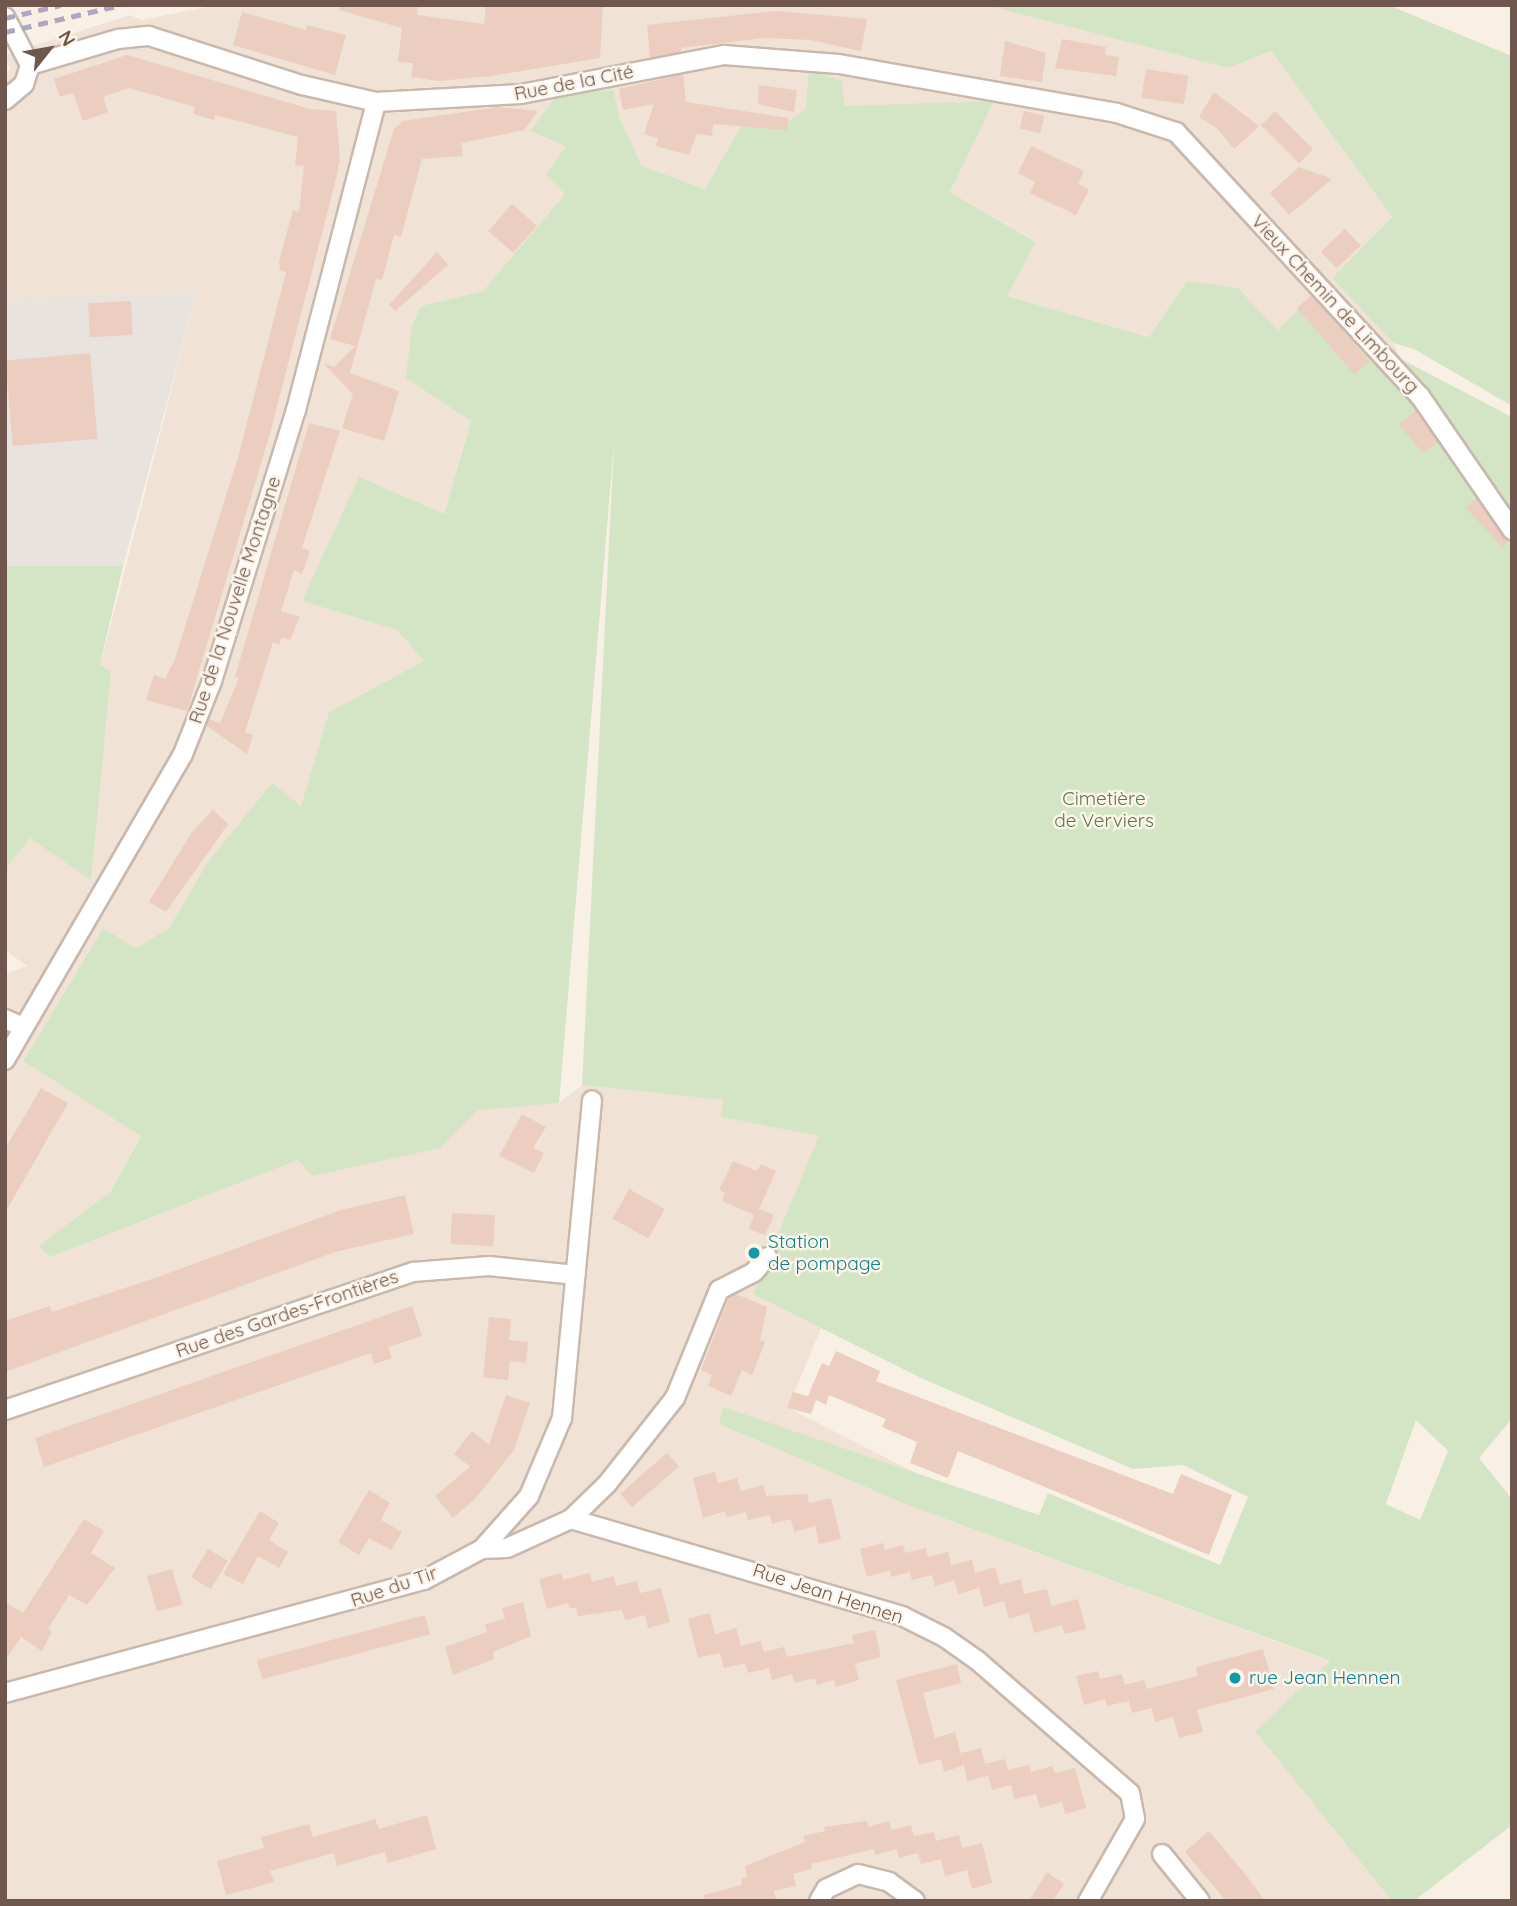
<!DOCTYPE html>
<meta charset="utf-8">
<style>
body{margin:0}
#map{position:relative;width:1517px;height:1906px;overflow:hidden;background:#f9f0e5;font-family:Quicksand,sans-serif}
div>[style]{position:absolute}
.residential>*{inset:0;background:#f0e2d4}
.industrial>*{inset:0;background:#e9e3de}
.green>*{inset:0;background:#d4e5c5}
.building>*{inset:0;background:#ebcebf;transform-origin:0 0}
.roads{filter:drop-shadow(2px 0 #c9b8ac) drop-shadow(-2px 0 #c9b8ac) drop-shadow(0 2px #c9b8ac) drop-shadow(0 -2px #c9b8ac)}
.street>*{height:18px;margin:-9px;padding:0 9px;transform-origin:9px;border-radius:9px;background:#fff}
.rail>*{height:5px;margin-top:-2.5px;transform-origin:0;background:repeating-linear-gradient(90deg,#b2a5c1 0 10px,transparent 0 17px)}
.dots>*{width:19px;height:19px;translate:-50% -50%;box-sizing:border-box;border:4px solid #fdf4ea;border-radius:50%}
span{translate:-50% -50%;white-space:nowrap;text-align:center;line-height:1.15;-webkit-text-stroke:5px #fdf4ea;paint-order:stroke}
.street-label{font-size:19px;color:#6f574d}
.park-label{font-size:19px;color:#5a794a}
.culture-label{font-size:19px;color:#0d838f}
.left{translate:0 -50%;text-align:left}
.frame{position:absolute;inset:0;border:7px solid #6f574d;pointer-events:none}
.north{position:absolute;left:14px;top:14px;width:70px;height:70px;-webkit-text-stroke:5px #fdf4ea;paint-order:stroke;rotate:59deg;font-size:19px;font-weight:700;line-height:28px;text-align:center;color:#6f574d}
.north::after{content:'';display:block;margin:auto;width:24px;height:32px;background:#6f574d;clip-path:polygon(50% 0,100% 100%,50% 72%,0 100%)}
</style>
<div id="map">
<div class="residential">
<div style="clip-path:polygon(217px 5px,985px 5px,1228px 68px,1271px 51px,1392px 217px,1332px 278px,1393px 343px,1401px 359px,1385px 369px,1300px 307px,1278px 330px,1238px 288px,1150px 337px,1007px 296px,1036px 241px,950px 192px,993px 101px,806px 109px,782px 126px,741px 126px,705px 189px,642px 166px,621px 121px,613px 91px,567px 146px,565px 194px,483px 291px,421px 306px,406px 378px,471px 420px,444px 514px,303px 601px,397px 630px,424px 661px,329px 712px,301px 807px,273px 784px,207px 863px,169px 928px,136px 948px,103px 928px,23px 1061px,141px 1135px,110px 1192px,40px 1246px,50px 1257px,298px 1160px,440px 1148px,478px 1109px,559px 1103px,582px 1085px,724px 1100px,722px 1117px,820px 1136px,753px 1294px,821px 1328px,788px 1408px,916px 1473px,723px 1408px,719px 1424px,905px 1504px,1331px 1662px,1256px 1731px,1392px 1901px,5px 1901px,5px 974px,27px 966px,5px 950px,5px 870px,30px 837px,91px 879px,100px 666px,197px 291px,5px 299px,5px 74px,10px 69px,5px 55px,130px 15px,141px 20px)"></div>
</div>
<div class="industrial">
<div style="clip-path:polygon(197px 291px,123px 566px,5px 566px,5px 299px)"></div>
</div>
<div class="green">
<div style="clip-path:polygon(985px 5px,1388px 5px,1512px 56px,1512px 406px,1414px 349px,1393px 343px,1332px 278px,1392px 217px,1271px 51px,1228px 68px)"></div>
<div style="clip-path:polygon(evenodd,809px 70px,842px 81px,845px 106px,994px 101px,950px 192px,1036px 242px,1007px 296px,1149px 337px,1187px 281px,1238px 288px,1278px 330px,1314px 293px,1412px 397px,1512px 544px,1512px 1419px,1479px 1458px,1512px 1499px,1512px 1825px,1414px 1901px,1392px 1901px,1255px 1731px,1330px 1661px,905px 1504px,719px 1424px,723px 1407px,1039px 1515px,1048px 1493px,1220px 1565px,1248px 1497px,1183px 1465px,1133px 1469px,921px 1378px,753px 1294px,819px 1136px,721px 1117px,723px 1100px,582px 1085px,614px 443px,559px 1103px,478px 1110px,440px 1148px,312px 1176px,298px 1160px,50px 1257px,39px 1246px,110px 1192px,141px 1136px,23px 1061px,103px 928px,136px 948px,169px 928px,207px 863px,272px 783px,301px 806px,329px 712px,424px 661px,397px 630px,302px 601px,359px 477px,444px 514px,471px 421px,406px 378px,412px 325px,421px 306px,483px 291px,565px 194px,546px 175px,566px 146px,530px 131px,558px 94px,613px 90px,621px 121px,642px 166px,705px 189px,741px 126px,782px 126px,806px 109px,809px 70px,1416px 1420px,1448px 1451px,1420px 1520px,1386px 1504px,1416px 1420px)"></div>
<div style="clip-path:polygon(1401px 359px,1512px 417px,1512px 516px)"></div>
<div style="clip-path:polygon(5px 566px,123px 566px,100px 665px,111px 671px,91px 880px,30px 838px,5px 870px)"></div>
</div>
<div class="building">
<div style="clip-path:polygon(340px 5px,418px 5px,417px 15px,484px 24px,486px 5px,603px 5px,600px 58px,491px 76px,438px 81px,411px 77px,413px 63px,398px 62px,402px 28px,339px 10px)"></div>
<div style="clip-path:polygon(776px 11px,867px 19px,861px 51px,811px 40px,765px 38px,681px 48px,681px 52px,650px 58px,647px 25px)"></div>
<div style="clip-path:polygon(242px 12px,306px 30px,307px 25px,346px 35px,335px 75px,233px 45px)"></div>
<div style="clip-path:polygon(1062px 39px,1106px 47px,1105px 55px,1119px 57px,1116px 76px,1055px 68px)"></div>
<div style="clip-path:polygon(1005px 41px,1046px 53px,1042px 82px,1000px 76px)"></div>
<div style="clip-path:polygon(127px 55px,310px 109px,336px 111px,340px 159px,335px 183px,269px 437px,187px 711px,146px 700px,154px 675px,165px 679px,175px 659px,239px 454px,286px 272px,280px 270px,279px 261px,293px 210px,299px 212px,304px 166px,295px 165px,298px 137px,215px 115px,214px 120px,193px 114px,195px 107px,129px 88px,103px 97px,108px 112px,83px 121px,73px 93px,60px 97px,54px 79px)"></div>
<div style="left:1146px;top:69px;width:43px;height:29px;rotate:9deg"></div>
<div style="clip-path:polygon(683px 74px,686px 102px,788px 118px,787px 130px,713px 124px,712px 136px,697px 134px,689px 155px,656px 146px,658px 138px,644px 134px,654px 104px,623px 110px,619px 89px)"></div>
<div style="clip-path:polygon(759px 85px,797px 90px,794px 112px,758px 104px)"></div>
<div style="clip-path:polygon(1214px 92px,1259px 126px,1234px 149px,1217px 128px,1199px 117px)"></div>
<div style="clip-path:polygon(498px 107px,538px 111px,524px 130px,461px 143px,463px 156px,422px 159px,401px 237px,394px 235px,382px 280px,376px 279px,350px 373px,399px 391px,384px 441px,342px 428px,353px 394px,323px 363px,334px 367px,355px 346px,330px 339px,394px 129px,403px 121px)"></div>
<div style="left:1024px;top:111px;width:21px;height:18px;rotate:14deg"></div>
<div style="left:1275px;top:111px;width:54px;height:20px;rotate:45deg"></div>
<div style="clip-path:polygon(1031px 146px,1084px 171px,1078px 184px,1089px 190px,1076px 215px,1030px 193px,1035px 182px,1018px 173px)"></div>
<div style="clip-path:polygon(1299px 167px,1332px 179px,1289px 215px,1270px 193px)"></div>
<div style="left:512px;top:204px;width:33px;height:36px;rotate:41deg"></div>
<div style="left:1345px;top:229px;width:23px;height:33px;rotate:47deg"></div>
<div style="clip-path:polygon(437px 252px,448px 265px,395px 311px,389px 305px)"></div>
<div style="left:1312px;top:295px;width:88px;height:20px;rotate:49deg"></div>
<div style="left:131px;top:301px;width:34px;height:43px;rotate:87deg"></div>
<div style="left:90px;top:353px;width:86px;height:85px;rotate:85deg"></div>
<div style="clip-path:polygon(1416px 410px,1438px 442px,1423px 453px,1399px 425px)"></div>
<div style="clip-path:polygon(309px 423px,340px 431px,302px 548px,310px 551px,302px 574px,294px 570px,281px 611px,300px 617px,290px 640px,282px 637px,279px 645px,273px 642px,245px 732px,253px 735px,247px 754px,207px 726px,209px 719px,220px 723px,239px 678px,235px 677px)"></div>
<div style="clip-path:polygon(1477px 498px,1509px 541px,1502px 547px,1465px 507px)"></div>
<div style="clip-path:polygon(213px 810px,228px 824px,166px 912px,149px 902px,192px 832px)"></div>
<div style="clip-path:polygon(41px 1088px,68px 1103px,5px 1213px,5px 1149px)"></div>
<div style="clip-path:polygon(522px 1114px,546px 1127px,533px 1148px,544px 1153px,534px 1173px,499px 1156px)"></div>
<div style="clip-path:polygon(733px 1161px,757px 1171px,761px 1164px,776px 1171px,759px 1209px,774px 1215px,765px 1235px,749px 1229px,754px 1215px,722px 1201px,725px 1193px,719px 1190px)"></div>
<div style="left:629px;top:1189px;width:41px;height:34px;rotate:29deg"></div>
<div style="clip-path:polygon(405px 1195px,414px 1234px,335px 1252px,5px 1372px,5px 1321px,50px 1306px,52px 1312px,158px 1277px,341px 1210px)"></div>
<div style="left:452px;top:1213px;width:43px;height:31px;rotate:3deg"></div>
<div style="clip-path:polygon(736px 1294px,767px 1307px,760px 1340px,765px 1342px,758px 1360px,752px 1375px,742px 1370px,731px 1396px,708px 1386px,712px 1375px,701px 1370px,729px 1298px)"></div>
<div style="clip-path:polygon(412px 1306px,422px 1336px,388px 1347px,392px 1358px,374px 1364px,371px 1353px,44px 1467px,35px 1438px)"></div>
<div style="clip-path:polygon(489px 1317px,511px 1319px,509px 1340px,528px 1342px,526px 1363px,510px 1361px,508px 1380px,483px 1377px)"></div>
<div style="clip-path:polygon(836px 1351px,880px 1371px,876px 1381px,1173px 1494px,1181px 1474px,1232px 1495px,1209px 1555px,958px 1451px,948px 1478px,910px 1463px,917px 1442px,882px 1427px,886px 1419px,829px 1395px,826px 1405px,816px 1400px,811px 1414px,787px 1408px,793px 1392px,808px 1396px,822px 1363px,829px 1366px)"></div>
<div style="clip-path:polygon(506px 1395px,530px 1403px,514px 1450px,475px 1499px,453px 1518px,435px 1496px,470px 1467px,454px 1454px,472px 1431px,489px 1445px)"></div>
<div style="left:667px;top:1453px;width:18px;height:62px;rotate:49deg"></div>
<div style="clip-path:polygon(715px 1472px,718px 1483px,737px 1478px,741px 1491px,763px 1485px,766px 1496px,807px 1494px,809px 1503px,831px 1498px,841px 1539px,819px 1544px,815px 1526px,794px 1532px,791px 1519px,772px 1524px,770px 1515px,748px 1520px,746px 1512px,727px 1517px,725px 1511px,703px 1518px,693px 1478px)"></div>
<div style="clip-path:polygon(369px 1490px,390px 1503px,381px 1520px,402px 1532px,391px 1550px,369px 1538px,359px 1555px,338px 1542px)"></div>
<div style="clip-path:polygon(260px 1511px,279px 1523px,269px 1540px,288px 1552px,279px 1568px,258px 1556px,243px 1584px,223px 1574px)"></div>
<div style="clip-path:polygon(84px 1519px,104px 1531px,91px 1553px,115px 1568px,87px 1605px,69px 1595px,48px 1629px,52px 1631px,42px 1651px,21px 1637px,5px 1661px,5px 1602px,23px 1613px)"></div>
<div style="clip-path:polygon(883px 1543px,885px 1550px,903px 1545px,905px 1553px,926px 1548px,928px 1557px,948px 1552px,955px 1580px,935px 1586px,932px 1575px,912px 1580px,910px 1572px,891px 1577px,890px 1570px,867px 1577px,860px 1549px)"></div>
<div style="left:208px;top:1549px;width:23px;height:33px;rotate:31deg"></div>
<div style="clip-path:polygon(972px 1560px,975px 1573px,995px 1567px,1000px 1585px,1021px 1579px,1024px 1594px,1047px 1589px,1051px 1606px,1078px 1599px,1086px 1629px,1065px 1634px,1062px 1625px,1034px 1633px,1029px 1613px,1009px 1619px,1004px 1601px,984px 1607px,978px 1583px,979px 1588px,958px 1594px,951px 1565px)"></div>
<div style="left:172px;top:1569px;width:37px;height:26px;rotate:74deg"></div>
<div style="clip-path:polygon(561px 1573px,563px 1580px,590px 1573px,592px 1582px,614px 1576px,616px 1586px,637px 1581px,640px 1593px,661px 1588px,670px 1622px,648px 1628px,645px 1615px,625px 1620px,622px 1610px,578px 1616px,576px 1607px,570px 1609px,568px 1603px,547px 1609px,539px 1579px)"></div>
<div style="clip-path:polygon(523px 1602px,531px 1636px,493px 1652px,494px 1659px,453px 1675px,445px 1647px,487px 1632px,485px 1624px,505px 1619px,502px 1608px)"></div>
<div style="clip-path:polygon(710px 1613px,715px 1634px,736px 1628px,741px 1646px,761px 1641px,764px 1652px,784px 1647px,787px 1657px,854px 1643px,852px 1635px,875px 1630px,881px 1657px,855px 1664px,859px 1680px,836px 1687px,834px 1680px,817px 1685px,815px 1678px,794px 1683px,792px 1674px,772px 1680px,769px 1668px,748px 1673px,745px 1663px,724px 1668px,720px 1653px,698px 1658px,688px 1619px)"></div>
<div style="left:425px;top:1615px;width:20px;height:174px;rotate:75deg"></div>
<div style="clip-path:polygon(1263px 1649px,1274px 1689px,1197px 1710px,1203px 1732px,1179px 1738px,1173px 1717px,1155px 1722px,1152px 1708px,1132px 1713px,1124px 1685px,1144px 1680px,1147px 1689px,1198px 1676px,1196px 1667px)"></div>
<div style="clip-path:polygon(957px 1664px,961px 1683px,923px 1693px,935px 1738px,955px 1732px,963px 1762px,961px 1753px,981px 1748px,988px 1776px,967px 1781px,964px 1765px,944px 1772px,941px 1759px,919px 1765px,896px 1680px)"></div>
<div style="clip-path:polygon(1098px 1671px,1100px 1679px,1122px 1674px,1128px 1701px,1107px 1706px,1105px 1699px,1084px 1705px,1076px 1676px)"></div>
<div style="clip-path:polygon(1005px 1759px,1010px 1778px,1008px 1770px,1029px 1765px,1031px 1772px,1052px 1766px,1055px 1773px,1075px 1768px,1086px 1808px,1065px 1814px,1062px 1802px,1040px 1808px,1036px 1794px,1014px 1799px,1011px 1785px,992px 1790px,985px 1764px)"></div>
<div style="clip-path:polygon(427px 1815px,436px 1849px,388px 1863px,385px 1852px,337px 1866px,334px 1853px,270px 1871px,274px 1882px,226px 1895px,217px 1861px,264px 1848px,261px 1837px,309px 1824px,313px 1837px,375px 1819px,379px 1829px)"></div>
<div style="clip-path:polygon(867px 1821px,868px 1827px,889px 1821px,892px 1830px,911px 1825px,914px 1836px,934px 1832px,936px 1841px,959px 1835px,962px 1848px,982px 1843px,992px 1883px,972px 1889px,967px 1870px,945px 1876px,941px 1859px,921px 1864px,918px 1853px,899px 1858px,897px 1849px,875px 1855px,874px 1849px,811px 1864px,812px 1869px,793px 1874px,796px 1886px,774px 1891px,777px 1901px,705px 1901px,704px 1895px,742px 1885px,741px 1879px,747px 1877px,745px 1866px,805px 1842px,803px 1836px,825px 1831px,824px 1827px)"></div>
<div style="clip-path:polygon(1209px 1831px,1246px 1875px,1265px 1901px,1226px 1901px,1185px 1852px)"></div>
<div style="clip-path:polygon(1047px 1872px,1064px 1884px,1053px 1901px,1029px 1901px)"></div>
</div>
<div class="roads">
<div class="street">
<div style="left:5px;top:17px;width:54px;rotate:62.5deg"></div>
<div style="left:30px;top:65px;width:92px;rotate:-16.5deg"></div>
<div style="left:118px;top:39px;width:31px;rotate:-6deg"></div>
<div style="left:149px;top:36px;width:161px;rotate:17.8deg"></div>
<div style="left:302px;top:85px;width:76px;rotate:12.9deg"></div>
<div style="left:376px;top:102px;width:145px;rotate:-3.2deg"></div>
<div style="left:521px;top:94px;width:207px;rotate:-10.9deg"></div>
<div style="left:724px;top:55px;width:115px;rotate:4.5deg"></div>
<div style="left:839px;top:64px;width:282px;rotate:10deg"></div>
<div style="left:1117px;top:113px;width:62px;rotate:17.9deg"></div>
<div style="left:1176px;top:132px;width:359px;rotate:47.3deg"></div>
<div style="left:1420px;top:396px;width:163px;rotate:55.5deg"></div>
<div style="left:5px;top:100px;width:25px;rotate:-40deg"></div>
<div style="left:24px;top:84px;width:20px;rotate:-72deg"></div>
<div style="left:5px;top:1019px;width:20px;rotate:24deg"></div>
<div style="left:5px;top:1060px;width:354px;rotate:-59.8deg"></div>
<div style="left:183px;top:754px;width:79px;rotate:-68.3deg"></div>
<div style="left:212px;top:681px;width:284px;rotate:-72.8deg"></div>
<div style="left:296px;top:410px;width:318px;rotate:-75.4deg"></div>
<div style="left:5px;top:1410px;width:431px;rotate:-18.7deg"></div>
<div style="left:413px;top:1272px;width:76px;rotate:-4.5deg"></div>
<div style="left:489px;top:1266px;width:87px;rotate:5.9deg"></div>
<div style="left:571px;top:1519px;width:345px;rotate:16.3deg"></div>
<div style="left:902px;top:1616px;width:47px;rotate:26.6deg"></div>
<div style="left:944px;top:1637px;width:42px;rotate:35.2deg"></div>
<div style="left:978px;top:1661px;width:201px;rotate:41deg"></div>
<div style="left:1130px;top:1793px;width:26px;rotate:79deg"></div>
<div style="left:1135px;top:1819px;width:95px;rotate:119.8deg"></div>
<div style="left:482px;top:1549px;width:25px;rotate:-2deg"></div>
<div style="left:507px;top:1548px;width:70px;rotate:-24.4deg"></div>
<div style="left:571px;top:1519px;width:50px;rotate:-44.2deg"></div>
<div style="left:607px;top:1484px;width:110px;rotate:-51.7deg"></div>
<div style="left:675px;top:1398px;width:117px;rotate:-67.8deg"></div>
<div style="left:719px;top:1290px;width:39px;rotate:-27deg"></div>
<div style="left:754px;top:1272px;width:20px;rotate:-49deg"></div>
<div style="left:5px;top:1693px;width:434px;rotate:-15.1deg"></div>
<div style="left:424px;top:1580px;width:66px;rotate:-28.1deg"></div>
<div style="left:482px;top:1549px;width:71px;rotate:-48.4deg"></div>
<div style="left:529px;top:1496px;width:85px;rotate:-67.1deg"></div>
<div style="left:562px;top:1418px;width:319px;rotate:-84.6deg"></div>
<div style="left:1162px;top:1854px;width:60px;rotate:51deg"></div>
<div style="left:819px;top:1901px;width:14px;rotate:-60deg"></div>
<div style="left:826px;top:1889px;width:35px;rotate:-25deg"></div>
<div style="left:858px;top:1874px;width:32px;rotate:14deg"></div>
<div style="left:889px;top:1882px;width:32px;rotate:36deg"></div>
</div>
</div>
<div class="rail">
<div style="left:5px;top:18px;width:57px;rotate:-13.1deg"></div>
<div style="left:5px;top:32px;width:119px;rotate:-13.1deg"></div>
</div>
<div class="dots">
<div style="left:754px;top:1253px;background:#0f9aa8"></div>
<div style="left:1235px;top:1678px;background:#0f9aa8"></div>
</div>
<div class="street-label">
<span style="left:574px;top:83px;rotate:-11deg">Rue de la Cité</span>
<span style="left:1335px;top:304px;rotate:47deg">Vieux Chemin de Limbourg</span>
<span style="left:235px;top:600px;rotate:-72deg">Rue de la Nouvelle Montagne</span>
<span style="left:287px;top:1314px;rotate:-19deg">Rue des Gardes-Frontières</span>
<span style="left:394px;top:1587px;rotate:-19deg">Rue du Tir</span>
<span style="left:828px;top:1594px;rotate:18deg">Rue Jean Hennen</span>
</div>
<div class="park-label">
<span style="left:1104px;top:810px">Cimetière<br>de Verviers</span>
</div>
<div class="culture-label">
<span class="left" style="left:768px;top:1253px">Station<br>de pompage</span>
<span class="left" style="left:1249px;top:1678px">rue Jean Hennen</span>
</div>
<div class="frame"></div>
<div class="north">N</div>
</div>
